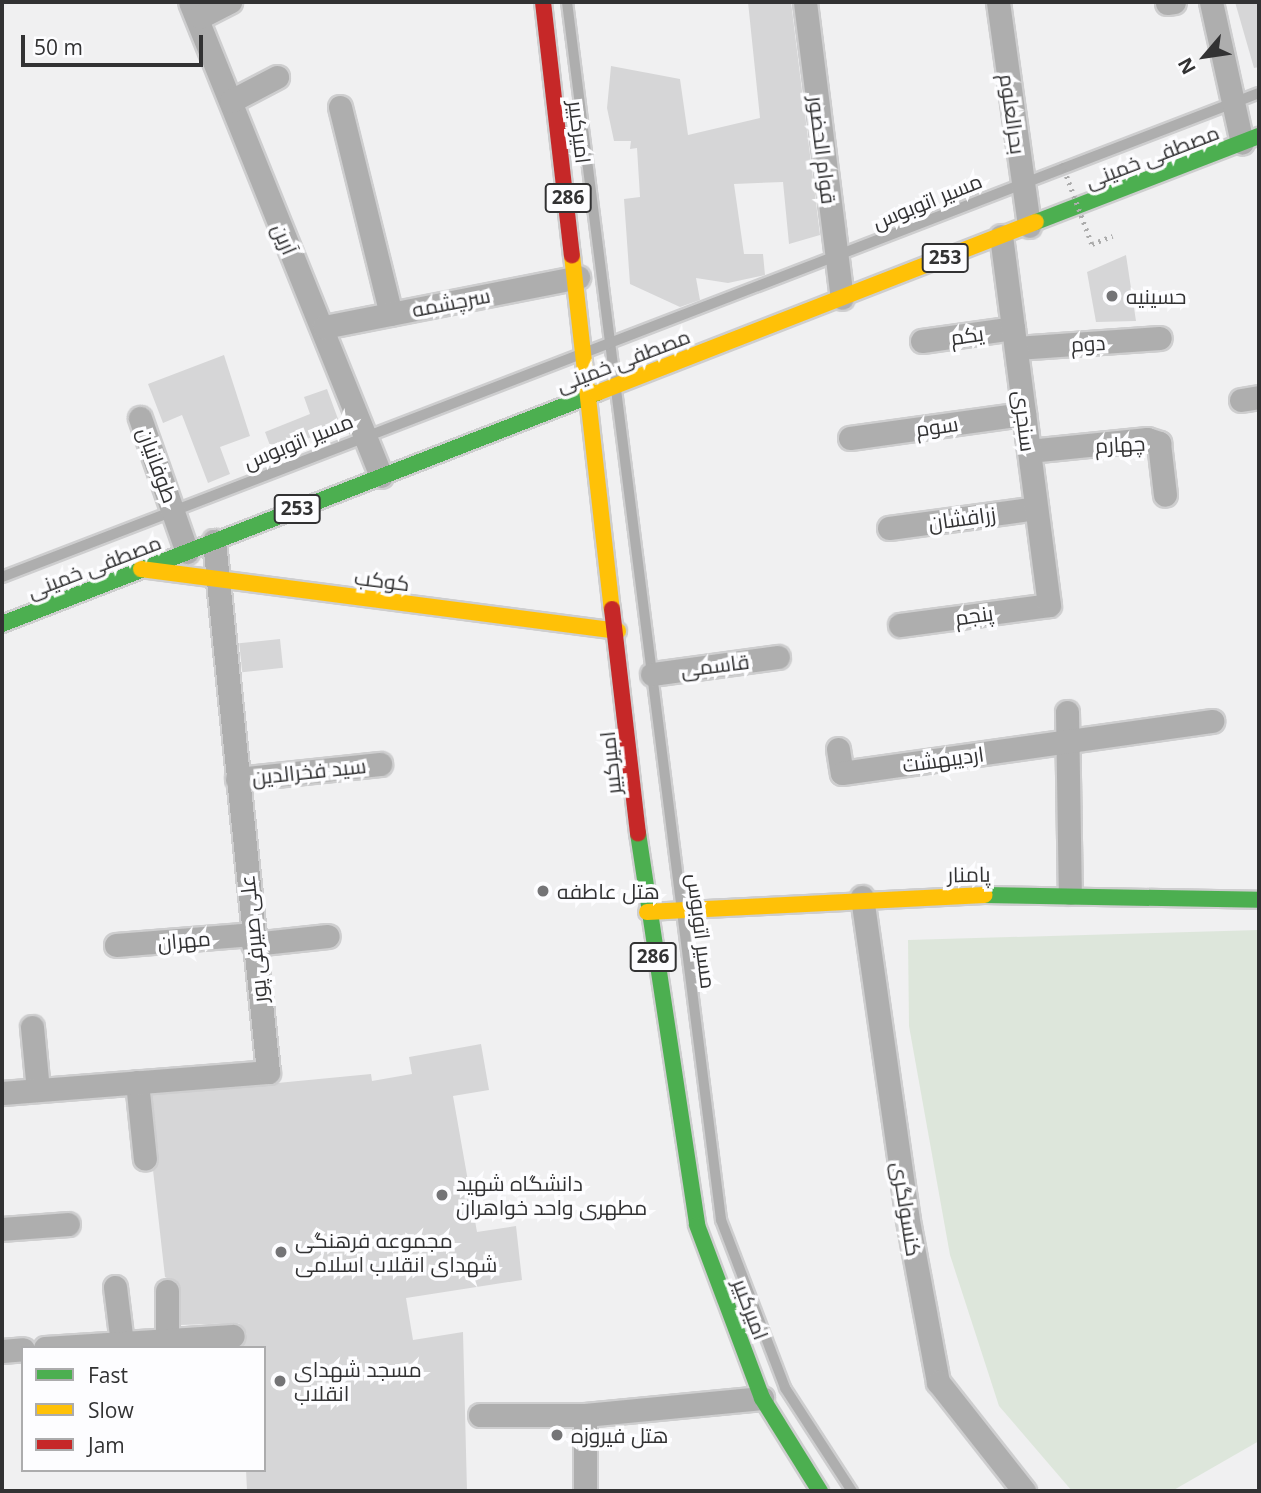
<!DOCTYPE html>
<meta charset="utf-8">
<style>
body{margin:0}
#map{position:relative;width:1261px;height:1493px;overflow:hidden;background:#f0f0f1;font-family:"Open Sans",Cairo,sans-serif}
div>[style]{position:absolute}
.green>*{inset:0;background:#dde6db}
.building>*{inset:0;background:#d6d6d7;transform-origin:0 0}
.path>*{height:4.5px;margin-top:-2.25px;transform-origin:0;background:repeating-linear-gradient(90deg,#acacac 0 2px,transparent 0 7px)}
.roads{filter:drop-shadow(2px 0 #cececf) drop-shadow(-2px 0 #cececf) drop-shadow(0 2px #cececf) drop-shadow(0 -2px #cececf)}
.lane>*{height:10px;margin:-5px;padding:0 5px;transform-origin:5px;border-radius:5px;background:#aeaeae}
.street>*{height:23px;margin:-11.5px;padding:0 11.5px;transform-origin:11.5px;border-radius:11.5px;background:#aeaeae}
.fast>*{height:16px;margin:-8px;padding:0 8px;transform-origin:8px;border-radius:8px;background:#4caf50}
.slow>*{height:16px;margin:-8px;padding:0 8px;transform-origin:8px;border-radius:8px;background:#ffc107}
.jam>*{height:16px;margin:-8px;padding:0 8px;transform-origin:8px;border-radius:8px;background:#c62828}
.path-bridge>*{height:4.5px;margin-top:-2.25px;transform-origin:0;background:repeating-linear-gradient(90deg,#acacac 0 2px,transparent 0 7px)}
.dots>*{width:19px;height:19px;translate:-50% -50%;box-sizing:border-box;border:4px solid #fdfdff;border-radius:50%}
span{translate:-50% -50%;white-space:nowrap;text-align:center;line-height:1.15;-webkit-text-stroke:7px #fdfdff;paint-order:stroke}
.shield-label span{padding:2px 5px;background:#fdfdff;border:2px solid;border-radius:5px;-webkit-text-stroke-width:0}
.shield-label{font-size:19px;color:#323233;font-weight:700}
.street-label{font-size:21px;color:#323233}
.poi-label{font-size:21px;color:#323233}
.left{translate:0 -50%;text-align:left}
.frame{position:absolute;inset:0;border:4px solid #323233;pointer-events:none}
.legend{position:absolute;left:21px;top:1346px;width:245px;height:126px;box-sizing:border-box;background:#fdfdff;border:2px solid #acacad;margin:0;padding:9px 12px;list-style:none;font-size:21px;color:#323233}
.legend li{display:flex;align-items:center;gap:14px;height:35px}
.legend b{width:35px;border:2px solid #acacad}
.north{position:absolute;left:1170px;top:21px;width:70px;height:70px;-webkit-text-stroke:5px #fdfdff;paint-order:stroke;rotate:241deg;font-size:19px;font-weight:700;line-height:28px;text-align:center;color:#323233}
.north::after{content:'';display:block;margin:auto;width:24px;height:32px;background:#323233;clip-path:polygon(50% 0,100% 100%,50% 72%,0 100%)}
.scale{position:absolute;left:21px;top:35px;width:182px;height:32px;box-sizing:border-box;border:4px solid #323233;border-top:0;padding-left:9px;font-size:21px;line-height:24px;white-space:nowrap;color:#323233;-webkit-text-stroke:5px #fdfdff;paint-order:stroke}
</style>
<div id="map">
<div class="green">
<div style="clip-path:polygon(1259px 930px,1259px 1441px,1172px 1491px,1072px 1491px,999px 1406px,950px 1255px,909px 1026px,908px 940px)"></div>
</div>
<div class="building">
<div style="clip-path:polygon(748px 2px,791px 2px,820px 235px,789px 244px,783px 182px,734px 184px,744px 254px,763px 254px,765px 275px,728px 283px,696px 278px,700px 300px,680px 307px,630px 284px,624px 199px,640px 197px,637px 148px,630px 149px,631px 141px,614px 141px,607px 108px,611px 66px,680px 79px,688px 135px,760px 118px)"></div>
<div style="clip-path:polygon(1235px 2px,1259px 2px,1259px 67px,1254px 68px)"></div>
<div style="clip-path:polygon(1126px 255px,1136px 321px,1096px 322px,1087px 272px)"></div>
<div style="clip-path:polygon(224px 355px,250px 436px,220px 447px,230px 474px,208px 483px,182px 415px,163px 423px,148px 384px)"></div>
<div style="clip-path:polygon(327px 389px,341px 427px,272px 451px,265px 432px,310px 414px,304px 397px)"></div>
<div style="left:280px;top:639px;width:29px;height:41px;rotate:84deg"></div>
<div style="clip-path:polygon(481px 1044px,489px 1090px,453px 1096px,477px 1232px,516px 1226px,522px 1280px,406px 1298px,413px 1340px,463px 1332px,467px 1491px,247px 1491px,246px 1470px,264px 1470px,264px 1348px,242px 1348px,247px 1334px,239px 1323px,181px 1325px,179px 1285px,165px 1277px,153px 1170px,159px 1158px,152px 1095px,371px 1074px,372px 1081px,412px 1074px,409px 1057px)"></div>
</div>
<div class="path">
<div style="left:1092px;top:244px;width:22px;rotate:-22deg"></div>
</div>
<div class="roads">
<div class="lane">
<div style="left:567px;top:2px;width:1228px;rotate:82.79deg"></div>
<div style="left:721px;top:1220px;width:180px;rotate:69.1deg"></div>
<div style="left:785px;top:1388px;width:123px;rotate:57deg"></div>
<div style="left:2px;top:577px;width:1347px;rotate:-21.06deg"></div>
</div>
<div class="street">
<div style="left:190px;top:2px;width:511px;rotate:68.05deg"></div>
<div style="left:805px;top:2px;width:298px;rotate:82.9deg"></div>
<div style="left:998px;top:2px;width:226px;rotate:82.1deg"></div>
<div style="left:1211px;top:2px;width:144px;rotate:77.6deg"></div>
<div style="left:1167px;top:3px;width:7px;rotate:-8deg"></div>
<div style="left:200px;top:17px;width:34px;rotate:-27deg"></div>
<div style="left:231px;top:101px;width:52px;rotate:-27.6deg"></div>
<div style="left:340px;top:107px;width:213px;rotate:76.2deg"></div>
<div style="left:324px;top:327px;width:259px;rotate:-11.1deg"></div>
<div style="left:922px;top:341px;width:92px;rotate:-8.1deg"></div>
<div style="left:1016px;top:348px;width:144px;rotate:-4deg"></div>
<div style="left:1241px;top:400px;width:18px;rotate:-9deg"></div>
<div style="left:140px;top:418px;width:142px;rotate:70.7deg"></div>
<div style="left:850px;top:438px;width:176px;rotate:-7.9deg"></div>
<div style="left:1029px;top:451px;width:119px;rotate:-5.8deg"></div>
<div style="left:1147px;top:439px;width:13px;rotate:18deg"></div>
<div style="left:1159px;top:443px;width:52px;rotate:83.4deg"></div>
<div style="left:889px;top:528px;width:148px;rotate:-7.7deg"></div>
<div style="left:900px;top:625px;width:150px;rotate:-7.6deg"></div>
<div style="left:1049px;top:605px;width:372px;rotate:-97.4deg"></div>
<div style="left:652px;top:674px;width:127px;rotate:-7.7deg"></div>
<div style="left:1067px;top:712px;width:181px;rotate:89.1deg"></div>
<div style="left:838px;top:749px;width:24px;rotate:81deg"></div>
<div style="left:842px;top:773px;width:374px;rotate:-8deg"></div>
<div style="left:237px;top:779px;width:144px;rotate:-6deg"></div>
<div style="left:862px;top:897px;width:321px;rotate:81.9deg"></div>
<div style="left:907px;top:1215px;width:170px;rotate:79.5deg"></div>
<div style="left:938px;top:1382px;width:139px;rotate:51.7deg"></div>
<div style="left:253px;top:944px;width:75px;rotate:-6.1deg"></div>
<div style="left:116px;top:945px;width:136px;rotate:-4.6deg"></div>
<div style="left:32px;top:1027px;width:63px;rotate:84.6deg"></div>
<div style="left:137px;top:1082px;width:77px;rotate:84.1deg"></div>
<div style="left:2px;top:1093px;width:267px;rotate:-4.5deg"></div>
<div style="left:268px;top:1072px;width:534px;rotate:-95.81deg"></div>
<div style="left:2px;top:1229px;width:66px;rotate:-4.3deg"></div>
<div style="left:115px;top:1287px;width:56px;rotate:82.9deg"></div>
<div style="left:167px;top:1291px;width:49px;rotate:90deg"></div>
<div style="left:45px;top:1348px;width:188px;rotate:-3.7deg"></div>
<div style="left:2px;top:1351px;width:21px;rotate:-5deg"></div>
<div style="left:480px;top:1415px;width:105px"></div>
<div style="left:585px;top:1415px;width:178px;rotate:-5.5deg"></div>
<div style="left:585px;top:1491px;width:76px;rotate:-90deg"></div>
</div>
<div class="fast">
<div style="left:1036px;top:222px;width:239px;rotate:-21.1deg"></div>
<div style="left:2px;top:624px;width:638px;rotate:-21.22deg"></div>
<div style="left:638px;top:833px;width:396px;rotate:81.4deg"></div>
<div style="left:697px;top:1225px;width:185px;rotate:69.4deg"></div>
<div style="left:762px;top:1398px;width:110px;rotate:58.1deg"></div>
<div style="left:985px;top:895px;width:274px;rotate:1deg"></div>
</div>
<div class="slow">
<div style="left:572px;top:255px;width:356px;rotate:83.6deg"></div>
<div style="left:597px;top:393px;width:471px;rotate:-21.3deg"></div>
<div style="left:141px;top:569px;width:481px;rotate:7.4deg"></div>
<div style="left:647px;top:912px;width:338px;rotate:-2.9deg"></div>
</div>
<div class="jam">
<div style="left:543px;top:2px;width:255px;rotate:83.5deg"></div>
<div style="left:612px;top:609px;width:226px;rotate:83.4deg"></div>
</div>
</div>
<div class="path-bridge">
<div style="left:1062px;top:163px;width:86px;rotate:69.7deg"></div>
</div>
<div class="dots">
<div style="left:1112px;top:296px;background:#747476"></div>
<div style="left:543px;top:891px;background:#747476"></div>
<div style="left:442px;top:1195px;background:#747476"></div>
<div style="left:281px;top:1252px;background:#747476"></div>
<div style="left:280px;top:1381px;background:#747476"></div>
<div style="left:557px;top:1435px;background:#747476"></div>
</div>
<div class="shield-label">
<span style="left:568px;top:198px">286</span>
<span style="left:945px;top:258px">253</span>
<span style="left:297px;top:509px">253</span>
<span style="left:653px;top:957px">286</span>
</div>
<div class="street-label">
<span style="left:1013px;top:114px;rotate:82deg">بحرالعلوم</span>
<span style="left:580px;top:132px;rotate:83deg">امیرکبیر</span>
<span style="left:823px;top:150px;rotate:83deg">قوام الحضور</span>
<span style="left:1152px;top:156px;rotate:-21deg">مصطفی خمینی</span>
<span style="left:927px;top:201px;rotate:-22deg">مسیر اتوبوس</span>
<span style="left:285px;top:239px;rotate:67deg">آرین</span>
<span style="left:451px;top:302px;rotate:-11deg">سرچشمه</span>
<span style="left:967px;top:335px;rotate:-8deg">یکم</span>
<span style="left:1088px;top:343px;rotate:-4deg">دوم</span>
<span style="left:623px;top:360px;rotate:-21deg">مصطفی خمینی</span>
<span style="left:1025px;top:421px;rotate:83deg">سنجری</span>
<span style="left:937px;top:426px;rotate:-8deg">سوم</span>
<span style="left:298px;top:441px;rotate:-22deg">مسیر اتوبوس</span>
<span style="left:1120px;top:444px;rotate:-3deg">چهارم</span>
<span style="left:158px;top:465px;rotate:70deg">طوفانیان</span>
<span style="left:962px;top:518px;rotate:-8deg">زرافشان</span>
<span style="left:94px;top:566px;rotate:-21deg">مصطفی خمینی</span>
<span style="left:382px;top:580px;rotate:7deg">کوکب</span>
<span style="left:974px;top:615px;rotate:-8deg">پنجم</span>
<span style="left:715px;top:665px;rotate:-7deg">قاسمی</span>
<span style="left:943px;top:759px;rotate:-8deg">اردیبهشت</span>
<span style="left:610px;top:763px;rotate:-96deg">امیرکبیر</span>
<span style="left:309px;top:771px;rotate:-6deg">سید فخرالدین</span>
<span style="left:969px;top:874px;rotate:-1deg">پامنار</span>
<span style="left:702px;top:931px;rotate:83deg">مسیر اتوبوس</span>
<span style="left:253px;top:939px;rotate:-96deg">علی صیرفی پور</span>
<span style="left:184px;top:940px;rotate:-5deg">مهران</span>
<span style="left:907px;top:1209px;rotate:81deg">کنسولگری</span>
<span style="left:751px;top:1309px;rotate:69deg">امیرکبیر</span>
</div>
<div class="poi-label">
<span class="left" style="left:1126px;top:296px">حسینیه</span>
<span class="left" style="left:557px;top:891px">هتل عاطفه</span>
<span class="left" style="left:456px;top:1195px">دانشگاه شهید<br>مطهری واحد خواهران</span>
<span class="left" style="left:295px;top:1252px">مجموعه فرهنگی<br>شهدای انقلاب اسلامی</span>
<span class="left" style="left:294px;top:1381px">مسجد شهدای<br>انقلاب</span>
<span class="left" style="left:571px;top:1435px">هتل فیروزه</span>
</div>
<div class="frame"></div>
<ul class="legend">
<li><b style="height:9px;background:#4caf50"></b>Fast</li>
<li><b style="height:9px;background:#ffc107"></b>Slow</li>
<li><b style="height:9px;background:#c62828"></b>Jam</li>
</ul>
<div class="north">N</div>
<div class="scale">50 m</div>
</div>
